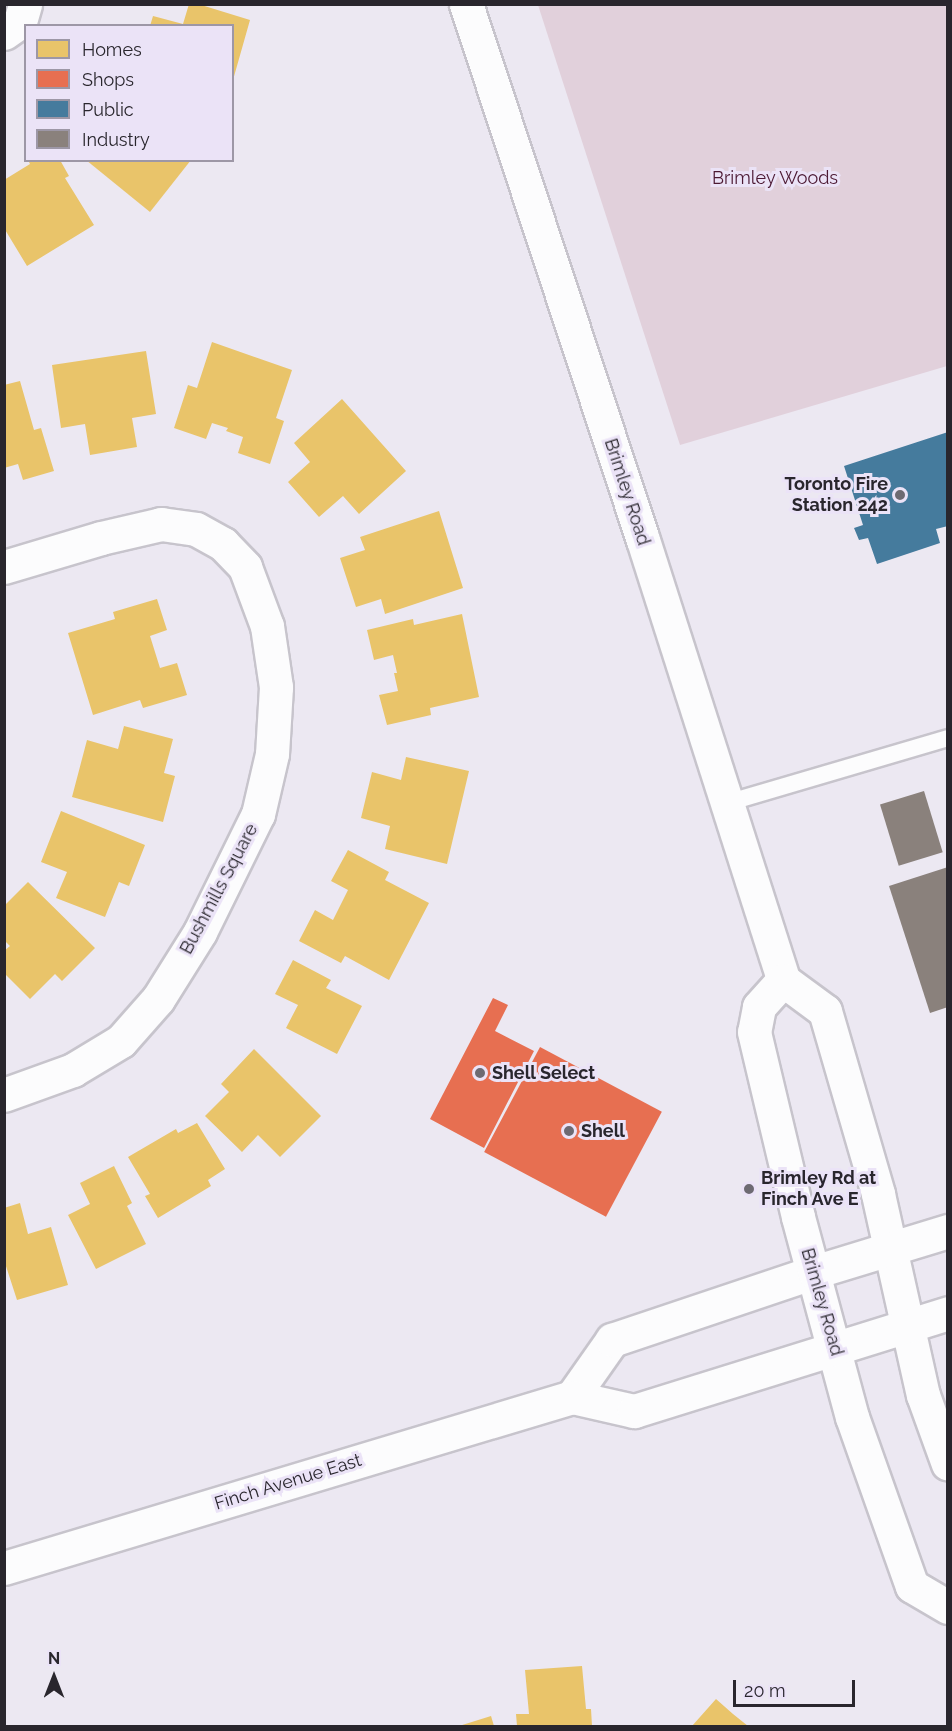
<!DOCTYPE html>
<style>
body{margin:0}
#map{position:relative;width:952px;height:1731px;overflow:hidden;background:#ece8f2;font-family:Raleway,sans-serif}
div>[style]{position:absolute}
.green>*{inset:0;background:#e1d0db}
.homes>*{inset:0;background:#e9c46a}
.shops>*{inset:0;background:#e76f51;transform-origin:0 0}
.public>*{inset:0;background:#457b9d}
.industry>*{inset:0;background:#8a817c;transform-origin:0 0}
.roads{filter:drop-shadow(2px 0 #c7c4cc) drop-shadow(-2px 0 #c7c4cc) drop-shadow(0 2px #c7c4cc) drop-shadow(0 -2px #c7c4cc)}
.lane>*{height:16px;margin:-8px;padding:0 8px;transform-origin:8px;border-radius:8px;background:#fcfcfd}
.street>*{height:33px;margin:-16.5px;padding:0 16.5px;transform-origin:16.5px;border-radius:16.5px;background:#fcfcfd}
.secondary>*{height:33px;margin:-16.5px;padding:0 16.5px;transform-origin:16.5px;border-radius:16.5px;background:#fcfcfd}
.dots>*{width:16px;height:16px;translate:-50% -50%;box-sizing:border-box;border:3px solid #ebe3f7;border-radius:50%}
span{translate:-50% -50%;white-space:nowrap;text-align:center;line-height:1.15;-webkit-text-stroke:6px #ebe3f7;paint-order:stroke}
.park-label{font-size:18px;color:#4c1933}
.poi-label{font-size:18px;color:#29262d;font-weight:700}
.right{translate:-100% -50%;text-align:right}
.left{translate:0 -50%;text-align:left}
.street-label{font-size:18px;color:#29262d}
.frame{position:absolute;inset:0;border:6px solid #29262d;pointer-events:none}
.legend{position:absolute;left:24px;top:24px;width:210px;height:138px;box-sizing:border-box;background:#ebe3f7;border:2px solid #9d97a6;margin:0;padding:8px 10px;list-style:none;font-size:18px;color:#29262d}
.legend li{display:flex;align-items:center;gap:12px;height:30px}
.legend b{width:30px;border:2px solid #9d97a6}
.north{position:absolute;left:24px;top:1647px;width:60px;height:60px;-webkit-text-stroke:4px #ebe3f7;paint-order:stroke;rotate:0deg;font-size:16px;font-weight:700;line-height:24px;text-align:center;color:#29262d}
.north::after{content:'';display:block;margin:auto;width:21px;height:27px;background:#29262d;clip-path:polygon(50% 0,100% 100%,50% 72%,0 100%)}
.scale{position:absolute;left:733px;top:1680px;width:122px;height:27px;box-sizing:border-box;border:3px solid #29262d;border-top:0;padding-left:8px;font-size:18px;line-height:21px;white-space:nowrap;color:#29262d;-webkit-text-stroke:4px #ebe3f7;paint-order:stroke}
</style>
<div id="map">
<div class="green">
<div style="clip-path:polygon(538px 5px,947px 5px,947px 366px,680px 445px)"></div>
</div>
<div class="homes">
<div style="clip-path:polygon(189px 4px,198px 4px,250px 20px,233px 80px,232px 26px,150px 26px,153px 16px,183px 24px)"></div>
<div style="clip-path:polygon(28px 160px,60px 160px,69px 176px,65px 178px,94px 225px,27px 266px,4px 228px,4px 180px,30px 164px)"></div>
<div style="clip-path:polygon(86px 160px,191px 160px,150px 212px)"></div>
<div style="clip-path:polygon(212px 342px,292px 370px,276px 418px,284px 421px,270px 464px,238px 453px,243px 437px,226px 431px,228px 428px,212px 423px,206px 439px,174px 428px,188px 385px,197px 388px)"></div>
<div style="clip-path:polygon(146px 351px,156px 414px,132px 418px,137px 447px,90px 455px,85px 424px,61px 428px,52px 365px)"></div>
<div style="clip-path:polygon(20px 381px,34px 430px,41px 428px,54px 471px,23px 480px,18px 464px,4px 468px,4px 385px)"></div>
<div style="clip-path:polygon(342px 399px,406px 471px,359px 514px,343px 496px,319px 517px,288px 482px,310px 462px,294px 443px)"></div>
<div style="clip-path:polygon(439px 511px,463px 588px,385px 614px,381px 599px,356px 607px,340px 558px,365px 550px,360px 537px)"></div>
<div style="clip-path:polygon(157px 599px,167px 630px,150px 636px,160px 668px,177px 663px,187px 695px,143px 708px,140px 700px,93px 715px,68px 633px,115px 619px,113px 612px)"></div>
<div style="clip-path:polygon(462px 614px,479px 697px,430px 708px,431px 715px,387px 725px,379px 695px,398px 691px,394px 673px,397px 673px,393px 655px,374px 660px,367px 630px,413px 619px,414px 625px)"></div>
<div style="clip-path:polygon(124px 726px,173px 739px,164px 773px,175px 776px,163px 822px,72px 797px,87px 740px,118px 749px)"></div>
<div style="clip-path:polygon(406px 757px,469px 771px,447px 864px,385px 849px,390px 826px,361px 818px,372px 772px,401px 780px)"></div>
<div style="clip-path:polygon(61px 811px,145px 845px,129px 886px,119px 882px,105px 917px,56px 898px,67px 872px,41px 862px)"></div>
<div style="clip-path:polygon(348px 850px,389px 872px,385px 880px,429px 903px,389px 980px,345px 956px,341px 963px,299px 941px,315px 910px,333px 920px,348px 890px,331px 881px)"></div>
<div style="clip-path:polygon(28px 882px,95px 948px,62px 981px,55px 974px,30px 999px,4px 973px,4px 951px,10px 946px,4px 940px,4px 906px)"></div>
<div style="clip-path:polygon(293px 960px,331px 980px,326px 988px,362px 1006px,337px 1054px,286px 1028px,298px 1005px,275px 994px)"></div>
<div style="clip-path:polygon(254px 1049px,321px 1116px,280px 1157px,258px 1135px,242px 1152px,205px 1116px,229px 1092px,221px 1084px)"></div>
<div style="clip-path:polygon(197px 1123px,225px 1169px,208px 1180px,211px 1186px,158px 1218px,145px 1196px,150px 1194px,128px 1157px,176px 1129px,178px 1133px)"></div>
<div style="clip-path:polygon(114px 1166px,132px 1203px,127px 1206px,146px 1244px,96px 1269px,68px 1215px,90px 1204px,80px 1183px)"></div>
<div style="clip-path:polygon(20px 1203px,28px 1234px,51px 1227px,68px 1285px,17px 1300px,4px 1260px,4px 1208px)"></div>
<div style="clip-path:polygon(582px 1666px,586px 1709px,591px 1709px,592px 1726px,517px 1726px,516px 1714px,529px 1714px,525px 1670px)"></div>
<div style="clip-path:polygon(716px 1699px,733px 1714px,748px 1726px,692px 1726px)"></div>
<div style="clip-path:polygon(491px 1716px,494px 1726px,459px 1726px)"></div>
</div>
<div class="shops">
<div style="clip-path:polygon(493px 998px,508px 1005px,495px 1031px,534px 1051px,484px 1148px,430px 1119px)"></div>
<div style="left:540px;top:1047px;width:138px;height:119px;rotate:28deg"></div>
</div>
<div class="public">
<div style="clip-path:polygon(948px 432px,948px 526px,936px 529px,940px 543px,877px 564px,868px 538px,859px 540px,854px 528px,863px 525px,844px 466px)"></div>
</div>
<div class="industry">
<div style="left:924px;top:791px;width:64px;height:46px;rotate:73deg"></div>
<div style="clip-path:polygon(948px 867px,948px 1007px,930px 1013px,889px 886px)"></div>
</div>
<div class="roads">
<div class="lane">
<div style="left:727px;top:803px;width:230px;rotate:-16.4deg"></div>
</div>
<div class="street">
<div style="left:4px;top:33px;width:19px;rotate:-35deg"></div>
<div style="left:20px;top:22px;width:19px;rotate:-74deg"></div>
<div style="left:4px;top:567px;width:101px;rotate:-16.6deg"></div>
<div style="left:101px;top:538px;width:62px;rotate:-13.1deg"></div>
<div style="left:161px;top:524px;width:35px;rotate:8deg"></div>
<div style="left:196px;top:529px;width:31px;rotate:29deg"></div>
<div style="left:223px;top:544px;width:32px;rotate:46deg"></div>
<div style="left:245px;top:567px;width:63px;rotate:69.6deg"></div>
<div style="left:267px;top:626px;width:62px;rotate:81.6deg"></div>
<div style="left:276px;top:687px;width:67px;rotate:93.4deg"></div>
<div style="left:272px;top:754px;width:62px;rotate:103.1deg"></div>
<div style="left:258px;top:814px;width:131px;rotate:116.2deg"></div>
<div style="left:200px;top:932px;width:79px;rotate:122.1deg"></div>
<div style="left:158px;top:999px;width:56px;rotate:131.4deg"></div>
<div style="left:121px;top:1041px;width:56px;rotate:148.9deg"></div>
<div style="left:73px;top:1070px;width:73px;rotate:160.1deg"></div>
</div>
<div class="secondary">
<div style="left:466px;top:4px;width:564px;rotate:71.73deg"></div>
<div style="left:643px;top:540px;width:462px;rotate:72.3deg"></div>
<div style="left:783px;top:980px;width:52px;rotate:36.4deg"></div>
<div style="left:825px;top:1011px;width:191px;rotate:73.8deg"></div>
<div style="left:878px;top:1194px;width:206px;rotate:77.4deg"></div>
<div style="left:923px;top:1395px;width:73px;rotate:70.1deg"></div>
<div style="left:783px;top:980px;width:36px;rotate:132deg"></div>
<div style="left:759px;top:1007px;width:25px;rotate:101deg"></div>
<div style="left:754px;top:1032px;width:190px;rotate:76.6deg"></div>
<div style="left:798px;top:1217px;width:207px;rotate:74.9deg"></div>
<div style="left:852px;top:1417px;width:179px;rotate:70.5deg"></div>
<div style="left:912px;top:1586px;width:42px;rotate:30.3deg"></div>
<div style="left:572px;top:1397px;width:70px;rotate:-54.9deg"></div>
<div style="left:612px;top:1340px;width:213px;rotate:-18.6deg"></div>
<div style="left:814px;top:1272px;width:140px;rotate:-17deg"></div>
<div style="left:4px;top:1568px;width:593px;rotate:-16.75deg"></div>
<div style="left:572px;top:1397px;width:64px;rotate:12.7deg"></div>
<div style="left:634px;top:1411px;width:329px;rotate:-17.3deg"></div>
</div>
</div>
<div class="dots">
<div style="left:900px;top:495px;background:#6d6a72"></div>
<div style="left:480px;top:1073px;background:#6d6a72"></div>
<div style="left:569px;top:1131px;background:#6d6a72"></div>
<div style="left:749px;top:1189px;background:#6d6a72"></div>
</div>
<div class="park-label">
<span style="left:775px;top:178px">Brimley Woods</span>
</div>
<div class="poi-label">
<span class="right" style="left:888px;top:495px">Toronto Fire<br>Station 242</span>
<span class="left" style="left:492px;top:1073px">Shell Select</span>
<span class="left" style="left:581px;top:1131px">Shell</span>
<span class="left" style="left:761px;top:1189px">Brimley Rd at<br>Finch Ave E</span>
</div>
<div class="street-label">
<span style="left:627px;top:492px;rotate:72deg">Brimley Road</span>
<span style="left:219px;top:889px;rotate:-62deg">Bushmills Square</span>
<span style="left:822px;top:1302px;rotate:74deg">Brimley Road</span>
<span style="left:288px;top:1482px;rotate:-17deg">Finch Avenue East</span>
</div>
<div class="frame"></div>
<ul class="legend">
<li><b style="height:16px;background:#e9c46a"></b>Homes</li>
<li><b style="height:16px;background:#e76f51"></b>Shops</li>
<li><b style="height:16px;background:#457b9d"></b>Public</li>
<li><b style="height:16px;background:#8a817c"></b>Industry</li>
</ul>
<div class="north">N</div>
<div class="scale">20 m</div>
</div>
